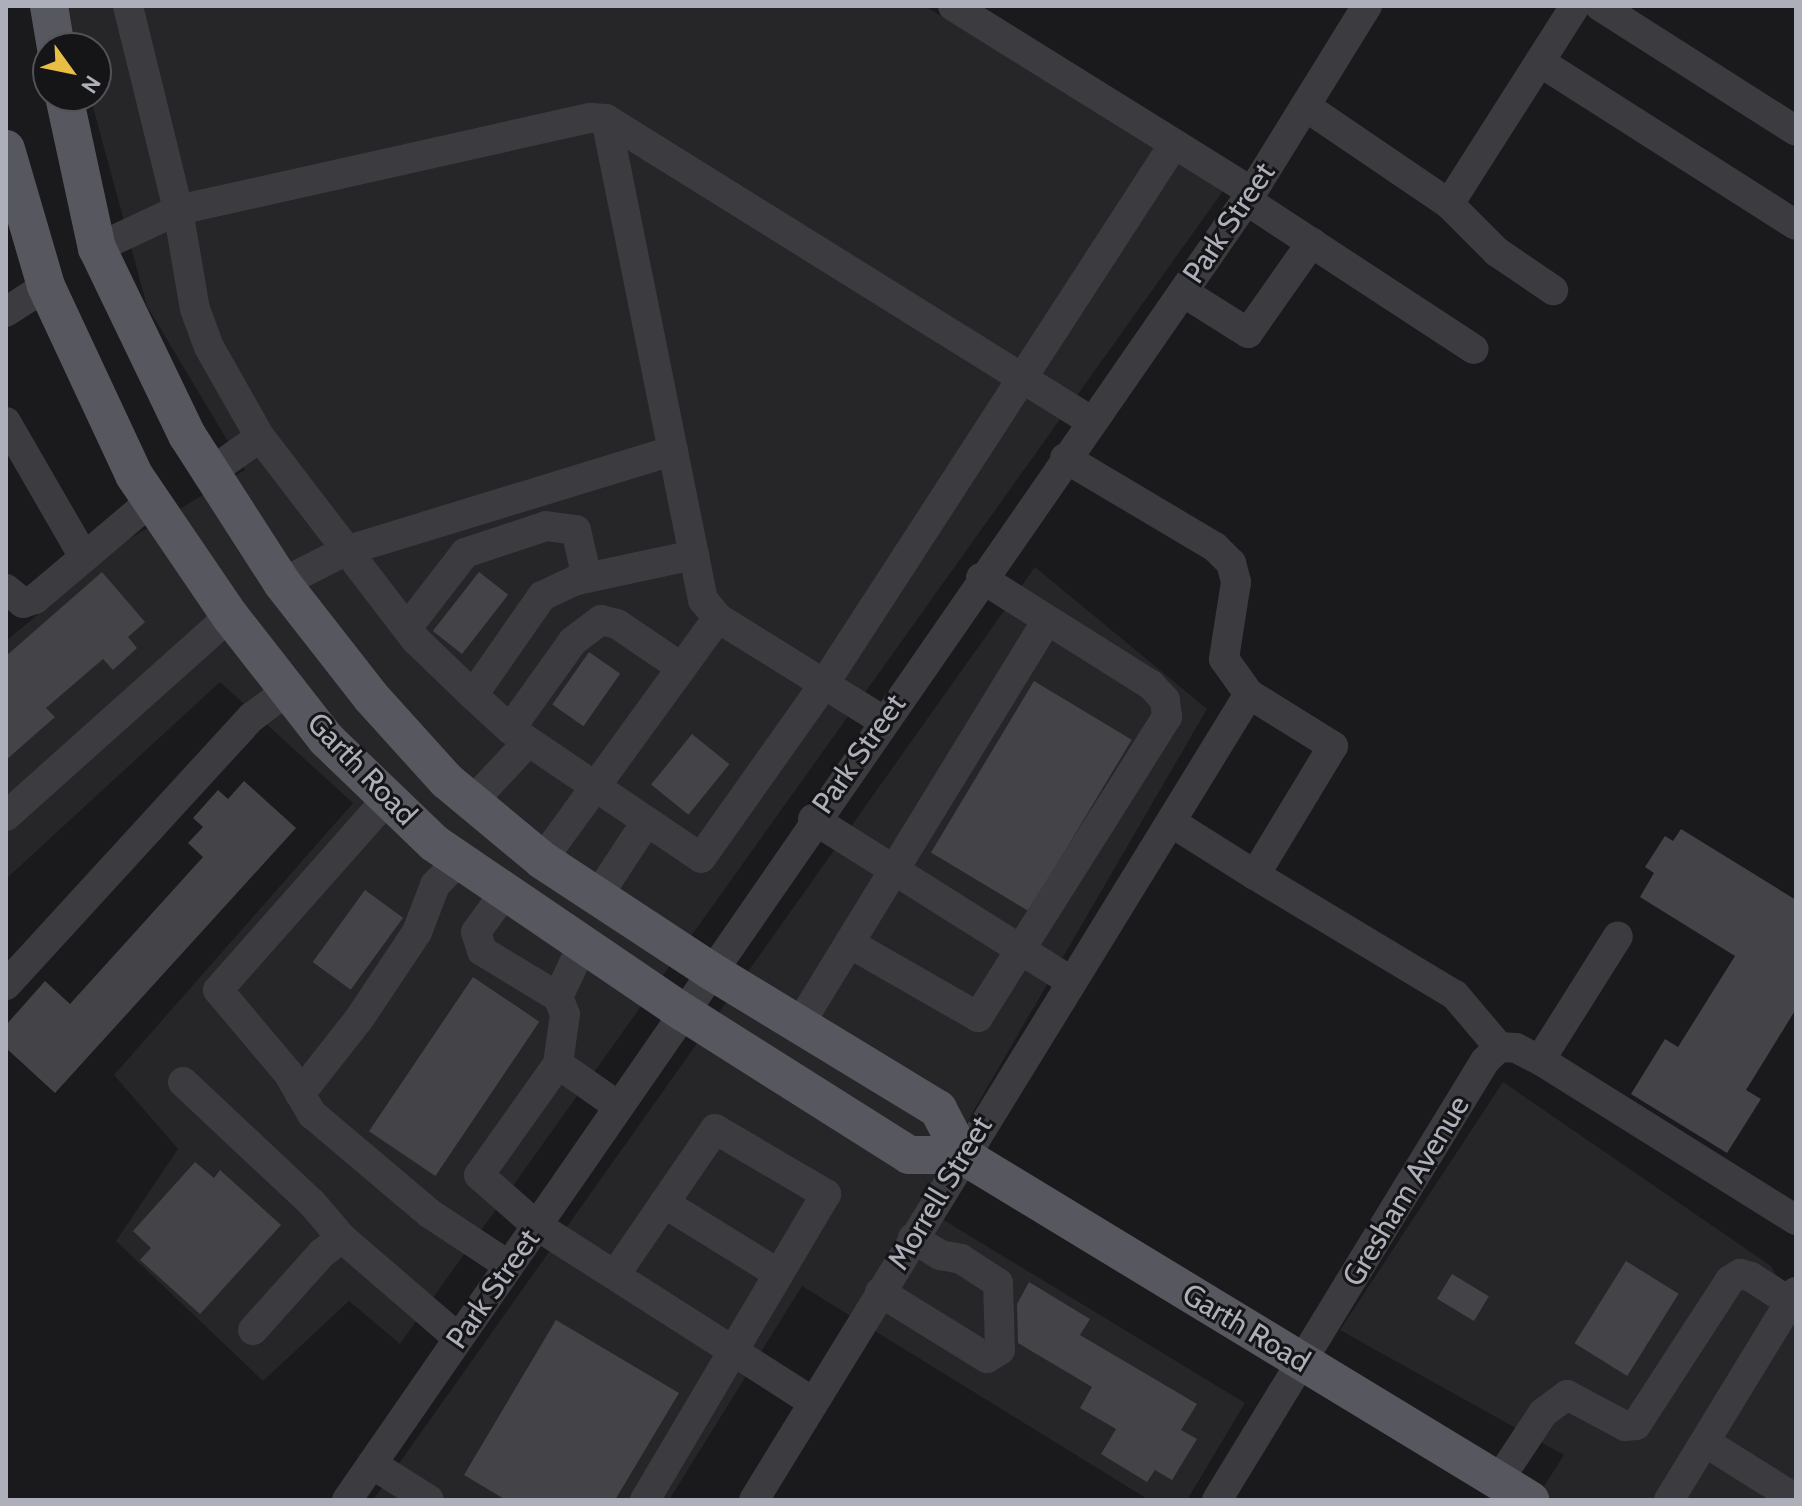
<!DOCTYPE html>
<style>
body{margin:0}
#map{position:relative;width:1802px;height:1506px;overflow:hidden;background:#1a191b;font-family:Cabin,sans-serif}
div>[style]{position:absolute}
.built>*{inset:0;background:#262528}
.building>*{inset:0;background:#444448;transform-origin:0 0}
.minor>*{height:30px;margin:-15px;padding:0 15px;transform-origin:15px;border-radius:15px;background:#3b3b40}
.major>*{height:38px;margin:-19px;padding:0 19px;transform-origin:19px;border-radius:19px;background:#57585f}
span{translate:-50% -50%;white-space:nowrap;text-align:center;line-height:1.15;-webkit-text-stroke:6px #151416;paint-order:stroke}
.street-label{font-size:30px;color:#adb0ba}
.frame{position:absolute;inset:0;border:8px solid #adb0ba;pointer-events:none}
.north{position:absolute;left:32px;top:32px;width:80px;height:80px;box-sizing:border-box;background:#151416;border:2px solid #525258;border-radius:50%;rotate:123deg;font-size:22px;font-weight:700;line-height:32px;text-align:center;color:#adb0ba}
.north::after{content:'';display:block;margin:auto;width:28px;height:36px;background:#e9be44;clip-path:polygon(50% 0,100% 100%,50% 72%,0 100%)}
</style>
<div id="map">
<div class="built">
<div style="clip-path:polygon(66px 6px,925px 6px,1223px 191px,400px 1344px,349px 1301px,263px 1381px,116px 1241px,178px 1149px,114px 1075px,353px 803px,220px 682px,6px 879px,6px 641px,129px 539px,245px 470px,147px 306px,90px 96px,96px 96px,96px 48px,77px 48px)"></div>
<div style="clip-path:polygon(1035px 567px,1207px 709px,919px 1205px,1245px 1403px,1187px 1500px,1149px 1500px,802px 1286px,669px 1500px,373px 1500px)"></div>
<div style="clip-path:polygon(1503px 1082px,1771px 1266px,1796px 1310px,1796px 1500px,1535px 1500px,1564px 1455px,1340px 1330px)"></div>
</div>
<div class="building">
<div style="clip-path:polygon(102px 572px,145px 622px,128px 637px,137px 648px,113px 670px,103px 659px,46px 708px,55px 717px,6px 760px,6px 656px)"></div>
<div style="left:479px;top:572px;width:37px;height:75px;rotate:38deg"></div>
<div style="left:589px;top:652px;width:38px;height:64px;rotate:35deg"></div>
<div style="left:1034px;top:681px;width:114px;height:200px;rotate:31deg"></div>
<div style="left:692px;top:734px;width:48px;height:65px;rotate:39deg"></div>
<div style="clip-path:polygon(244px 781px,296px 828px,55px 1093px,6px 1048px,6px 1025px,45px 981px,70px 1004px,203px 857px,188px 843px,203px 827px,193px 818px,218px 790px,228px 799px)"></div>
<div style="clip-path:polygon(1681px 829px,1796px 900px,1796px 1009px,1746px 1090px,1761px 1099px,1727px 1153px,1631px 1094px,1665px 1039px,1678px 1047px,1735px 956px,1640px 897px,1654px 873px,1645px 867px,1665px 836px,1673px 841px)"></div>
<div style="left:365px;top:890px;width:47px;height:89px;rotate:36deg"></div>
<div style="left:473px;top:977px;width:80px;height:186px;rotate:34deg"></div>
<div style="clip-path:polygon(195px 1162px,214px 1178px,220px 1170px,281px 1225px,200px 1314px,140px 1260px,151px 1248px,133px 1231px)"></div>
<div style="left:1626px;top:1261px;width:62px;height:97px;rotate:32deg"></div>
<div style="left:1452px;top:1274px;width:43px;height:29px;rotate:31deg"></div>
<div style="clip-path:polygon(1029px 1282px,1090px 1319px,1080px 1335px,1197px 1404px,1181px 1430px,1197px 1439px,1172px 1480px,1155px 1470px,1147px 1482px,1101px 1454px,1116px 1429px,1080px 1408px,1092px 1387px,1018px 1343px,1017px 1304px)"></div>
<div style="clip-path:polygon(556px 1320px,679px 1393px,615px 1500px,506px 1500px,464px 1475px)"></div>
</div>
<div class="minor">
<div style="left:128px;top:6px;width:210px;rotate:76.2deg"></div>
<div style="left:178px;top:210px;width:100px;rotate:80.3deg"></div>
<div style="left:195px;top:309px;width:40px;rotate:69.8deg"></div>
<div style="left:209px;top:347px;width:103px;rotate:60.5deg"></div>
<div style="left:260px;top:437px;width:256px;rotate:52.5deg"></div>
<div style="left:416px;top:640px;width:79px;rotate:44deg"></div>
<div style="left:473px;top:695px;width:50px;rotate:42.6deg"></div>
<div style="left:510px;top:729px;width:230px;rotate:34deg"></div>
<div style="left:701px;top:858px;width:213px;rotate:-54.7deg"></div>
<div style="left:824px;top:684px;width:644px;rotate:-57.05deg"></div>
<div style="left:953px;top:6px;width:352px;rotate:31.9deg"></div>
<div style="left:1600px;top:6px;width:232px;rotate:32.5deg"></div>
<div style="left:1540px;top:62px;width:303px;rotate:32.5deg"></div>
<div style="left:1305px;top:106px;width:174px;rotate:34.2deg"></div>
<div style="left:1449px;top:204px;width:68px;rotate:45deg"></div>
<div style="left:1497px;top:252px;width:68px;rotate:34.2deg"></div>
<div style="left:606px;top:119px;width:491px;rotate:78.6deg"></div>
<div style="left:703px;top:600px;width:23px;rotate:50deg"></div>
<div style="left:718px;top:618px;width:193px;rotate:31.9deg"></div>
<div style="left:1246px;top:200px;width:272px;rotate:33.2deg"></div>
<div style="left:1449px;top:204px;width:235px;rotate:-57.5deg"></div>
<div style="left:97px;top:248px;width:89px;rotate:-25.1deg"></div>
<div style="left:178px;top:210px;width:423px;rotate:-12.6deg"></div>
<div style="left:591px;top:118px;width:15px;rotate:4deg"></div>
<div style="left:606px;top:119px;width:571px;rotate:31.91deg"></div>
<div style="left:1183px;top:292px;width:77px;rotate:32.2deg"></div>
<div style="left:1248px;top:333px;width:111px;rotate:-54.9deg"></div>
<div style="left:6px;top:312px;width:48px;rotate:-33deg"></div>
<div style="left:6px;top:422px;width:156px;rotate:60deg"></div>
<div style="left:1065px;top:458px;width:174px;rotate:30.7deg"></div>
<div style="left:1215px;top:547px;width:23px;rotate:45deg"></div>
<div style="left:1231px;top:563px;width:20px;rotate:75deg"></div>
<div style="left:1236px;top:582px;width:78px;rotate:98.9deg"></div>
<div style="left:1224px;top:659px;width:43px;rotate:54.5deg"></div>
<div style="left:211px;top:472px;width:60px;rotate:-35.5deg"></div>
<div style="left:282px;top:583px;width:71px;rotate:-26.9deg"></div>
<div style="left:345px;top:551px;width:343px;rotate:-17deg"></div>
<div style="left:6px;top:589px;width:22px;rotate:39deg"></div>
<div style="left:23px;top:603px;width:13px;rotate:-18deg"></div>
<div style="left:35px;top:599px;width:152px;rotate:-40.2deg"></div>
<div style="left:407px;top:628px;width:95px;rotate:-52.3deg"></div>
<div style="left:465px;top:553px;width:85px;rotate:-18.4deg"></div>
<div style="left:546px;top:526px;width:30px;rotate:8deg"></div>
<div style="left:576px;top:530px;width:49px;rotate:77.1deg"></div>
<div style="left:473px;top:695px;width:121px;rotate:-55.1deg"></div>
<div style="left:542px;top:596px;width:38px;rotate:-25deg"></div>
<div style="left:577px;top:580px;width:120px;rotate:-12.1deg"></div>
<div style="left:510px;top:729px;width:108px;rotate:-54.4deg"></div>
<div style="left:573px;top:641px;width:35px;rotate:-37deg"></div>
<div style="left:601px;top:620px;width:16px;rotate:14deg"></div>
<div style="left:617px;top:624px;width:78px;rotate:34.1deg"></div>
<div style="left:388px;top:798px;width:256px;rotate:131.5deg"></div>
<div style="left:218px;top:990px;width:109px;rotate:49.9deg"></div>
<div style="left:288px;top:1073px;width:48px;rotate:59.7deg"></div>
<div style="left:312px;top:1114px;width:153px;rotate:40.2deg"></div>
<div style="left:429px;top:1213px;width:95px;rotate:33.4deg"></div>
<div style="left:472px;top:802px;width:82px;rotate:-47deg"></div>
<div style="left:6px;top:816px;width:300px;rotate:-41.8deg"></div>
<div style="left:813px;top:819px;width:306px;rotate:32.2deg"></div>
<div style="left:542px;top:860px;width:299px;rotate:-54deg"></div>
<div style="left:1255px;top:875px;width:233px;rotate:31deg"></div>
<div style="left:1455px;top:995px;width:68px;rotate:49.8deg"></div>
<div style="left:505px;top:892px;width:49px;rotate:125.9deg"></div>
<div style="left:476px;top:932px;width:20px;rotate:72deg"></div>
<div style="left:482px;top:951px;width:89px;rotate:31.2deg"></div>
<div style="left:597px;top:897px;width:90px;rotate:-56.8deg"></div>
<div style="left:849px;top:943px;width:149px;rotate:29.8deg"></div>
<div style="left:978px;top:1017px;width:355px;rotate:-57.8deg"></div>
<div style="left:1167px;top:717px;width:17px;rotate:-97deg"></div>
<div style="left:1165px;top:700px;width:21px;rotate:-133deg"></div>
<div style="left:1151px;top:685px;width:201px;rotate:-147.8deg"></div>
<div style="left:583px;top:944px;width:59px;rotate:115.3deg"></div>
<div style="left:558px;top:997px;width:18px;rotate:68deg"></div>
<div style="left:565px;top:1014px;width:50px;rotate:98deg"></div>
<div style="left:558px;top:1064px;width:136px;rotate:125.4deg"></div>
<div style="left:479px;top:1175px;width:76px;rotate:41.3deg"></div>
<div style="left:536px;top:1225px;width:329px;rotate:32.6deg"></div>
<div style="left:6px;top:985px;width:364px;rotate:-47.5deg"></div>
<div style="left:252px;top:717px;width:45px;rotate:-36.9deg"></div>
<div style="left:799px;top:1025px;width:475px;rotate:-58.5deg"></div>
<div style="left:1540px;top:1060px;width:146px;rotate:-57.8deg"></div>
<div style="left:558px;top:1064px;width:73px;rotate:35deg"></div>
<div style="left:183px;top:1082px;width:177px;rotate:43.2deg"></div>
<div style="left:312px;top:1203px;width:46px;rotate:49.4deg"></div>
<div style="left:300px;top:1094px;width:95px;rotate:-51.8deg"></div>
<div style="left:359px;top:1019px;width:105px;rotate:-56.3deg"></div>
<div style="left:417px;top:932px;width:50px;rotate:-69deg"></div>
<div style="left:435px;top:885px;width:33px;rotate:-46deg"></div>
<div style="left:664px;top:1203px;width:135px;rotate:31.7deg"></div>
<div style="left:615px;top:1275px;width:177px;rotate:-55.6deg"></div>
<div style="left:715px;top:1129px;width:129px;rotate:30.4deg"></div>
<div style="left:826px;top:1194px;width:356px;rotate:120.6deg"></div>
<div style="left:880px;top:1292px;width:126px;rotate:31.7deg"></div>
<div style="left:987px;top:1358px;width:15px;rotate:-32deg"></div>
<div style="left:1000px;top:1350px;width:67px;rotate:-91.7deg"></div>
<div style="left:998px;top:1283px;width:44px;rotate:-147deg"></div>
<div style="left:961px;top:1259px;width:21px;rotate:-169deg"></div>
<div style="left:940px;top:1255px;width:32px;rotate:-148deg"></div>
<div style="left:253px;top:1330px;width:103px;rotate:-48.1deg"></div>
<div style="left:322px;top:1253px;width:25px;rotate:-37deg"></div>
<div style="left:342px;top:1238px;width:153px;rotate:40.8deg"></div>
<div style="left:1705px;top:1442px;width:107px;rotate:32.1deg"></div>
<div style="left:372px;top:1464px;width:67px;rotate:32.3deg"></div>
<div style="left:1498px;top:1481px;width:82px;rotate:-56.5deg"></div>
<div style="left:1543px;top:1413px;width:30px;rotate:-37deg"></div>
<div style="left:1567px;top:1395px;width:66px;rotate:28.1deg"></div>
<div style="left:1625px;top:1426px;width:11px;rotate:-5deg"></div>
<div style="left:1636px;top:1425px;width:173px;rotate:-57deg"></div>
<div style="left:1730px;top:1280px;width:12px;rotate:-31deg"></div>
<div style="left:1740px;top:1274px;width:11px;rotate:15deg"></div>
<div style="left:1751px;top:1277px;width:46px;rotate:32.7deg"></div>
<div style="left:347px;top:1500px;width:1591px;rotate:-55.32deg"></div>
<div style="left:1252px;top:192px;width:219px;rotate:-58.3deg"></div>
<div style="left:754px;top:1500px;width:946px;rotate:-58.44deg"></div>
<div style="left:1249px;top:694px;width:99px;rotate:31.8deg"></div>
<div style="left:1333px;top:746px;width:151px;rotate:121.2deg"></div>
<div style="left:1255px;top:875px;width:99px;rotate:-147.8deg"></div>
<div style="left:1217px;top:1500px;width:514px;rotate:-58.6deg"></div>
<div style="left:1485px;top:1061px;width:20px;rotate:-45deg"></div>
<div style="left:1499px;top:1047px;width:17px;rotate:3deg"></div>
<div style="left:1516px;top:1048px;width:27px;rotate:27deg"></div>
<div style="left:1540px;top:1060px;width:302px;rotate:32deg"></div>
<div style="left:1669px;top:1500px;width:244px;rotate:-58.6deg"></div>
</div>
<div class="major">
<div style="left:49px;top:6px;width:43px;rotate:80.5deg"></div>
<div style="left:64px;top:96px;width:156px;rotate:77.8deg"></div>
<div style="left:97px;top:248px;width:208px;rotate:64.3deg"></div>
<div style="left:187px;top:435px;width:176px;rotate:57.3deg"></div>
<div style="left:282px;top:583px;width:145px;rotate:52deg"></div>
<div style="left:371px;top:697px;width:113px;rotate:47.9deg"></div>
<div style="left:447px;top:781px;width:124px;rotate:39.7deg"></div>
<div style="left:542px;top:860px;width:202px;rotate:33.3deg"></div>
<div style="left:711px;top:971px;width:266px;rotate:31.3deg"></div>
<div style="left:938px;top:1109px;width:52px;rotate:62.4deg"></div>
<div style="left:962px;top:1155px;width:665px;rotate:31.27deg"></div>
<div style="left:6px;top:149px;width:143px;rotate:73.7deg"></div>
<div style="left:46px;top:286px;width:208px;rotate:65deg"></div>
<div style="left:134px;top:475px;width:171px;rotate:55.8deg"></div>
<div style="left:230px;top:616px;width:156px;rotate:52deg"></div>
<div style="left:326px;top:739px;width:150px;rotate:43.9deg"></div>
<div style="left:434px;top:843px;width:301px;rotate:34.2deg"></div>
<div style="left:683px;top:1012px;width:267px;rotate:32.3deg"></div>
<div style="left:909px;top:1155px;width:53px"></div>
</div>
<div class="street-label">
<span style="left:1229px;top:223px;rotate:-56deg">Park Street</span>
<span style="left:859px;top:754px;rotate:-55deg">Park Street</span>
<span style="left:362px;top:769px;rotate:46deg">Garth Road</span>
<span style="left:1406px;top:1191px;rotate:-59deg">Gresham Avenue</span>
<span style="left:940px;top:1193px;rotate:-59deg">Morrell Street</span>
<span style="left:493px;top:1289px;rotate:-55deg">Park Street</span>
<span style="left:1246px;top:1328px;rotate:31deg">Garth Road</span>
</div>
<div class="frame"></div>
<div class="north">N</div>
</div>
